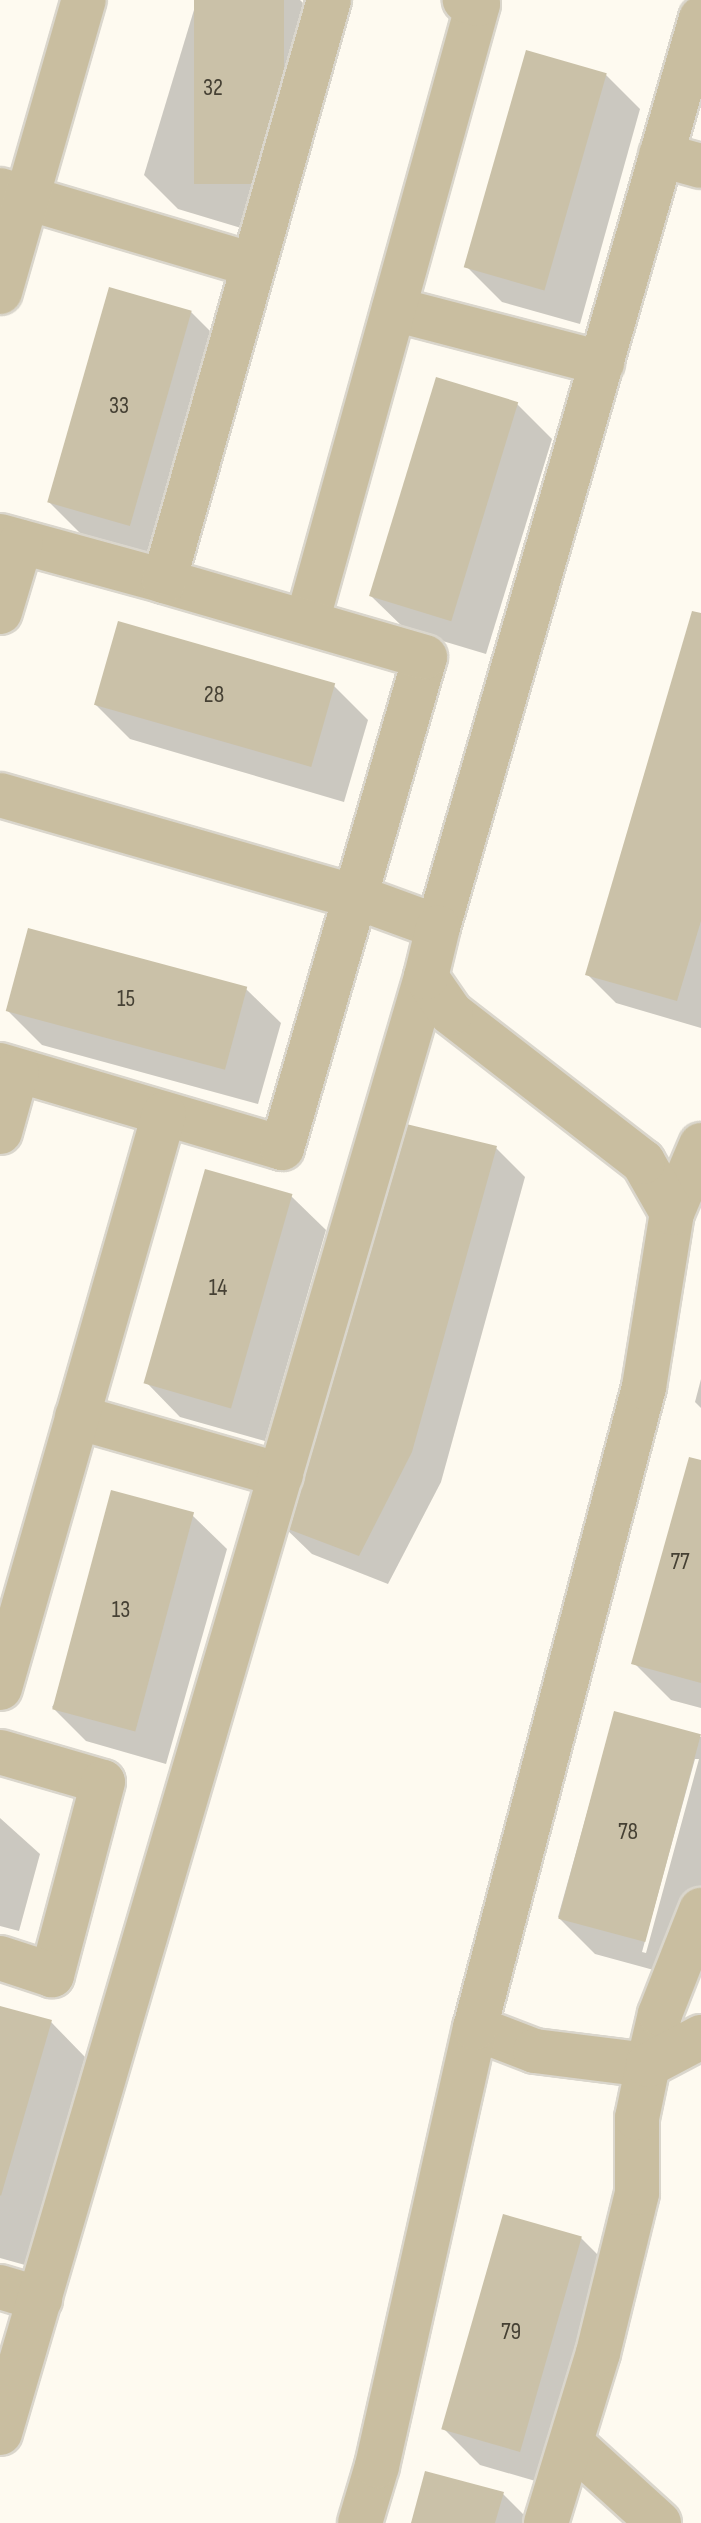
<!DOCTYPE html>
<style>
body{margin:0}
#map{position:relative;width:701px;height:2523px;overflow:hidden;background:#fefaf0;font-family:"Sofia Sans Condensed",sans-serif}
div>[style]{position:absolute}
.shadow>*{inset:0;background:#0003}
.building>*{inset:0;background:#cac1a8;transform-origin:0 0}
.roads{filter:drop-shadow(2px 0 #dad6cc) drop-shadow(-2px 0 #dad6cc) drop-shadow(0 2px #dad6cc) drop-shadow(0 -2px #dad6cc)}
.minor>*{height:44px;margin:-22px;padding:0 22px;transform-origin:22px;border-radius:22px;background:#c9bea0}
span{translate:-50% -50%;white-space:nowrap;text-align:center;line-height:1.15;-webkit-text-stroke:6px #fefaf0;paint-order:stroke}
.number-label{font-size:24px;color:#464134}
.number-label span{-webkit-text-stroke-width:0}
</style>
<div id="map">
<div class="shadow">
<div style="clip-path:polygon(197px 0,300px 0,322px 22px,258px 233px,178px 209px,144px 175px)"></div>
<div style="clip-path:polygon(606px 75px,640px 109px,580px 324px,502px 302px,468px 268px)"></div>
<div style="clip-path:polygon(191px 312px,226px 347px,163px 559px,83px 536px,48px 501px)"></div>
<div style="clip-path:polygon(437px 380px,517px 404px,552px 439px,486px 654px,406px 630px,371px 596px)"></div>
<div style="clip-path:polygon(701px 615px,701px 1028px,616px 1003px,587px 974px)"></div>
<div style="clip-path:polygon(334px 686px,368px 720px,344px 802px,130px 739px,96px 705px)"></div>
<div style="clip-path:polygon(246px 989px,281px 1023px,258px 1104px,42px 1045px,8px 1011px)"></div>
<div style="clip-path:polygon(496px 1148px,525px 1177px,441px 1482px,388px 1584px,312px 1554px,282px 1525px)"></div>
<div style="clip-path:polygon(291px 1196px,326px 1230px,265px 1441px,180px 1417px,146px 1382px)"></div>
<div style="clip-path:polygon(701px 1379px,701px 1408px,695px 1402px)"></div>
<div style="clip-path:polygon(701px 1462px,701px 1708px,671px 1700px,634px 1663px)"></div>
<div style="clip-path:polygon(192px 1515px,227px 1549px,166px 1764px,86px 1741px,52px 1707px)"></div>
<div style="clip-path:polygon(evenodd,615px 1713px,701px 1737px,701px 1914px,683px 1978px,595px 1954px,558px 1917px,615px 1713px,695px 1759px,699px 1759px,646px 1953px,642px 1952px,695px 1759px)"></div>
<div style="clip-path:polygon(0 1818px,40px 1854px,19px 1931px,0 1926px)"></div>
<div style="clip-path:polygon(0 2008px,51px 2022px,85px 2057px,25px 2265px,0 2258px)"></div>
<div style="clip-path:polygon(581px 2238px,618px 2275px,556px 2487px,480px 2465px,443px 2428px)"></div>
<div style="clip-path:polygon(503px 2494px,532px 2523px,413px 2523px)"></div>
</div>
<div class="building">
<div style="left:194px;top:0;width:90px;height:184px"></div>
<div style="left:526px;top:50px;width:84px;height:226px;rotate:16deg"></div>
<div style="left:109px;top:287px;width:86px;height:224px;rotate:16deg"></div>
<div style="left:436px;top:377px;width:86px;height:229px;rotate:17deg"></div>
<div style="clip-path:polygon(692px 611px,701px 613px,701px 921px,677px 1001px,585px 975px)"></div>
<div style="left:118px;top:621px;width:226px;height:87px;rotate:16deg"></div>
<div style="left:28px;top:928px;width:227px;height:86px;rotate:15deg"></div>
<div style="clip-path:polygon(398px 1122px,497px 1146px,412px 1452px,359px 1556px,280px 1526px)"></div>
<div style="left:205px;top:1169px;width:91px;height:223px;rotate:16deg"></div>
<div style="clip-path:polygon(689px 1457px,701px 1460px,701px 1683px,631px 1664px)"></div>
<div style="left:111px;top:1490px;width:86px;height:227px;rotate:15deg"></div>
<div style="left:614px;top:1711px;width:90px;height:215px;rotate:15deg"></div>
<div style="clip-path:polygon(0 2006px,52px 2020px,1px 2196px,0 2195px)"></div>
<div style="left:503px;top:2214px;width:82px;height:224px;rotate:16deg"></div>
<div style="clip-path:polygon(425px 2471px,504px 2492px,495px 2523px,411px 2523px)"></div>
</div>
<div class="roads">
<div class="minor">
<div style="left:661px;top:155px;width:41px;rotate:15.4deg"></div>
<div style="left:0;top:190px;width:264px;rotate:16.5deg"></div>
<div style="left:0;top:292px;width:304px;rotate:-74deg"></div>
<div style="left:394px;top:309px;width:215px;rotate:14.6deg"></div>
<div style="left:0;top:536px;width:170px;rotate:15.3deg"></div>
<div style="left:0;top:612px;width:73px;rotate:-73.3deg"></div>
<div style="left:307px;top:622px;width:641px;rotate:-74.53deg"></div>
<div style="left:478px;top:4px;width:14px;rotate:-163deg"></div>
<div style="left:0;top:795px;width:370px;rotate:16deg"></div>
<div style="left:356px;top:897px;width:87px;rotate:20.1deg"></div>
<div style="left:438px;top:927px;width:946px;rotate:-73.86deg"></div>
<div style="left:0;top:1065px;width:294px;rotate:16.4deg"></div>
<div style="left:282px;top:1148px;width:511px;rotate:-73.76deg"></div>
<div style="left:425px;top:657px;width:272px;rotate:-163.8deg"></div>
<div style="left:164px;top:581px;width:604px;rotate:-74.15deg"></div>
<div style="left:0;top:1132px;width:63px;rotate:-74.4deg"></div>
<div style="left:672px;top:1213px;width:74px;rotate:-66.9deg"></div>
<div style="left:77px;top:1417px;width:212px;rotate:15.9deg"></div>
<div style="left:0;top:1688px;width:597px;rotate:-74.05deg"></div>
<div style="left:0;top:1752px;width:107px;rotate:16.2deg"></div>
<div style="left:103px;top:1782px;width:200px;rotate:104.8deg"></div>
<div style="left:52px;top:1975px;width:55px;rotate:-161.9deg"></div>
<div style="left:475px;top:2028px;width:64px;rotate:21deg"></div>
<div style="left:535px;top:2051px;width:114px;rotate:7.1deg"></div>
<div style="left:648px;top:2065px;width:52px;rotate:-76.8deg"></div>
<div style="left:660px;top:2014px;width:112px;rotate:-68.5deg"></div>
<div style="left:0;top:2287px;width:42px;rotate:16.7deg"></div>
<div style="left:0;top:2433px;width:1517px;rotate:-73.69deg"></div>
<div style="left:571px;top:2443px;width:119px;rotate:42.3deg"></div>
<div style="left:360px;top:2523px;width:59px;rotate:-73.4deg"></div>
<div style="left:377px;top:2466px;width:449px;rotate:-77.4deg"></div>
<div style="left:475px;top:2028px;width:663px;rotate:-75.23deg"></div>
<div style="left:644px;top:1387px;width:176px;rotate:-80.9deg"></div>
<div style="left:672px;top:1213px;width:59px;rotate:-119.6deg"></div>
<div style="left:643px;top:1162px;width:243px;rotate:-142.2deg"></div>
<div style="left:451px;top:1013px;width:44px;rotate:-124.8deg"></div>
<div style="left:426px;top:977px;width:51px;rotate:-76.5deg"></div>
<div style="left:546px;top:2523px;width:178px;rotate:-73deg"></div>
<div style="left:598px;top:2353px;width:165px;rotate:-76.3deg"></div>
<div style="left:637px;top:2193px;width:75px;rotate:-90deg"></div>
<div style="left:637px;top:2118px;width:54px;rotate:-78.3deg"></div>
<div style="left:648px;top:2065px;width:60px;rotate:-27.8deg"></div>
</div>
</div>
<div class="number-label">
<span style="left:213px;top:88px">32</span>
<span style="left:119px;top:406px">33</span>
<span style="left:214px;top:695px">28</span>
<span style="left:126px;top:999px">15</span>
<span style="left:218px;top:1288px">14</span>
<span style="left:680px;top:1562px">77</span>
<span style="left:121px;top:1610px">13</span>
<span style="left:628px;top:1832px">78</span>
<span style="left:511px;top:2332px">79</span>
</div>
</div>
